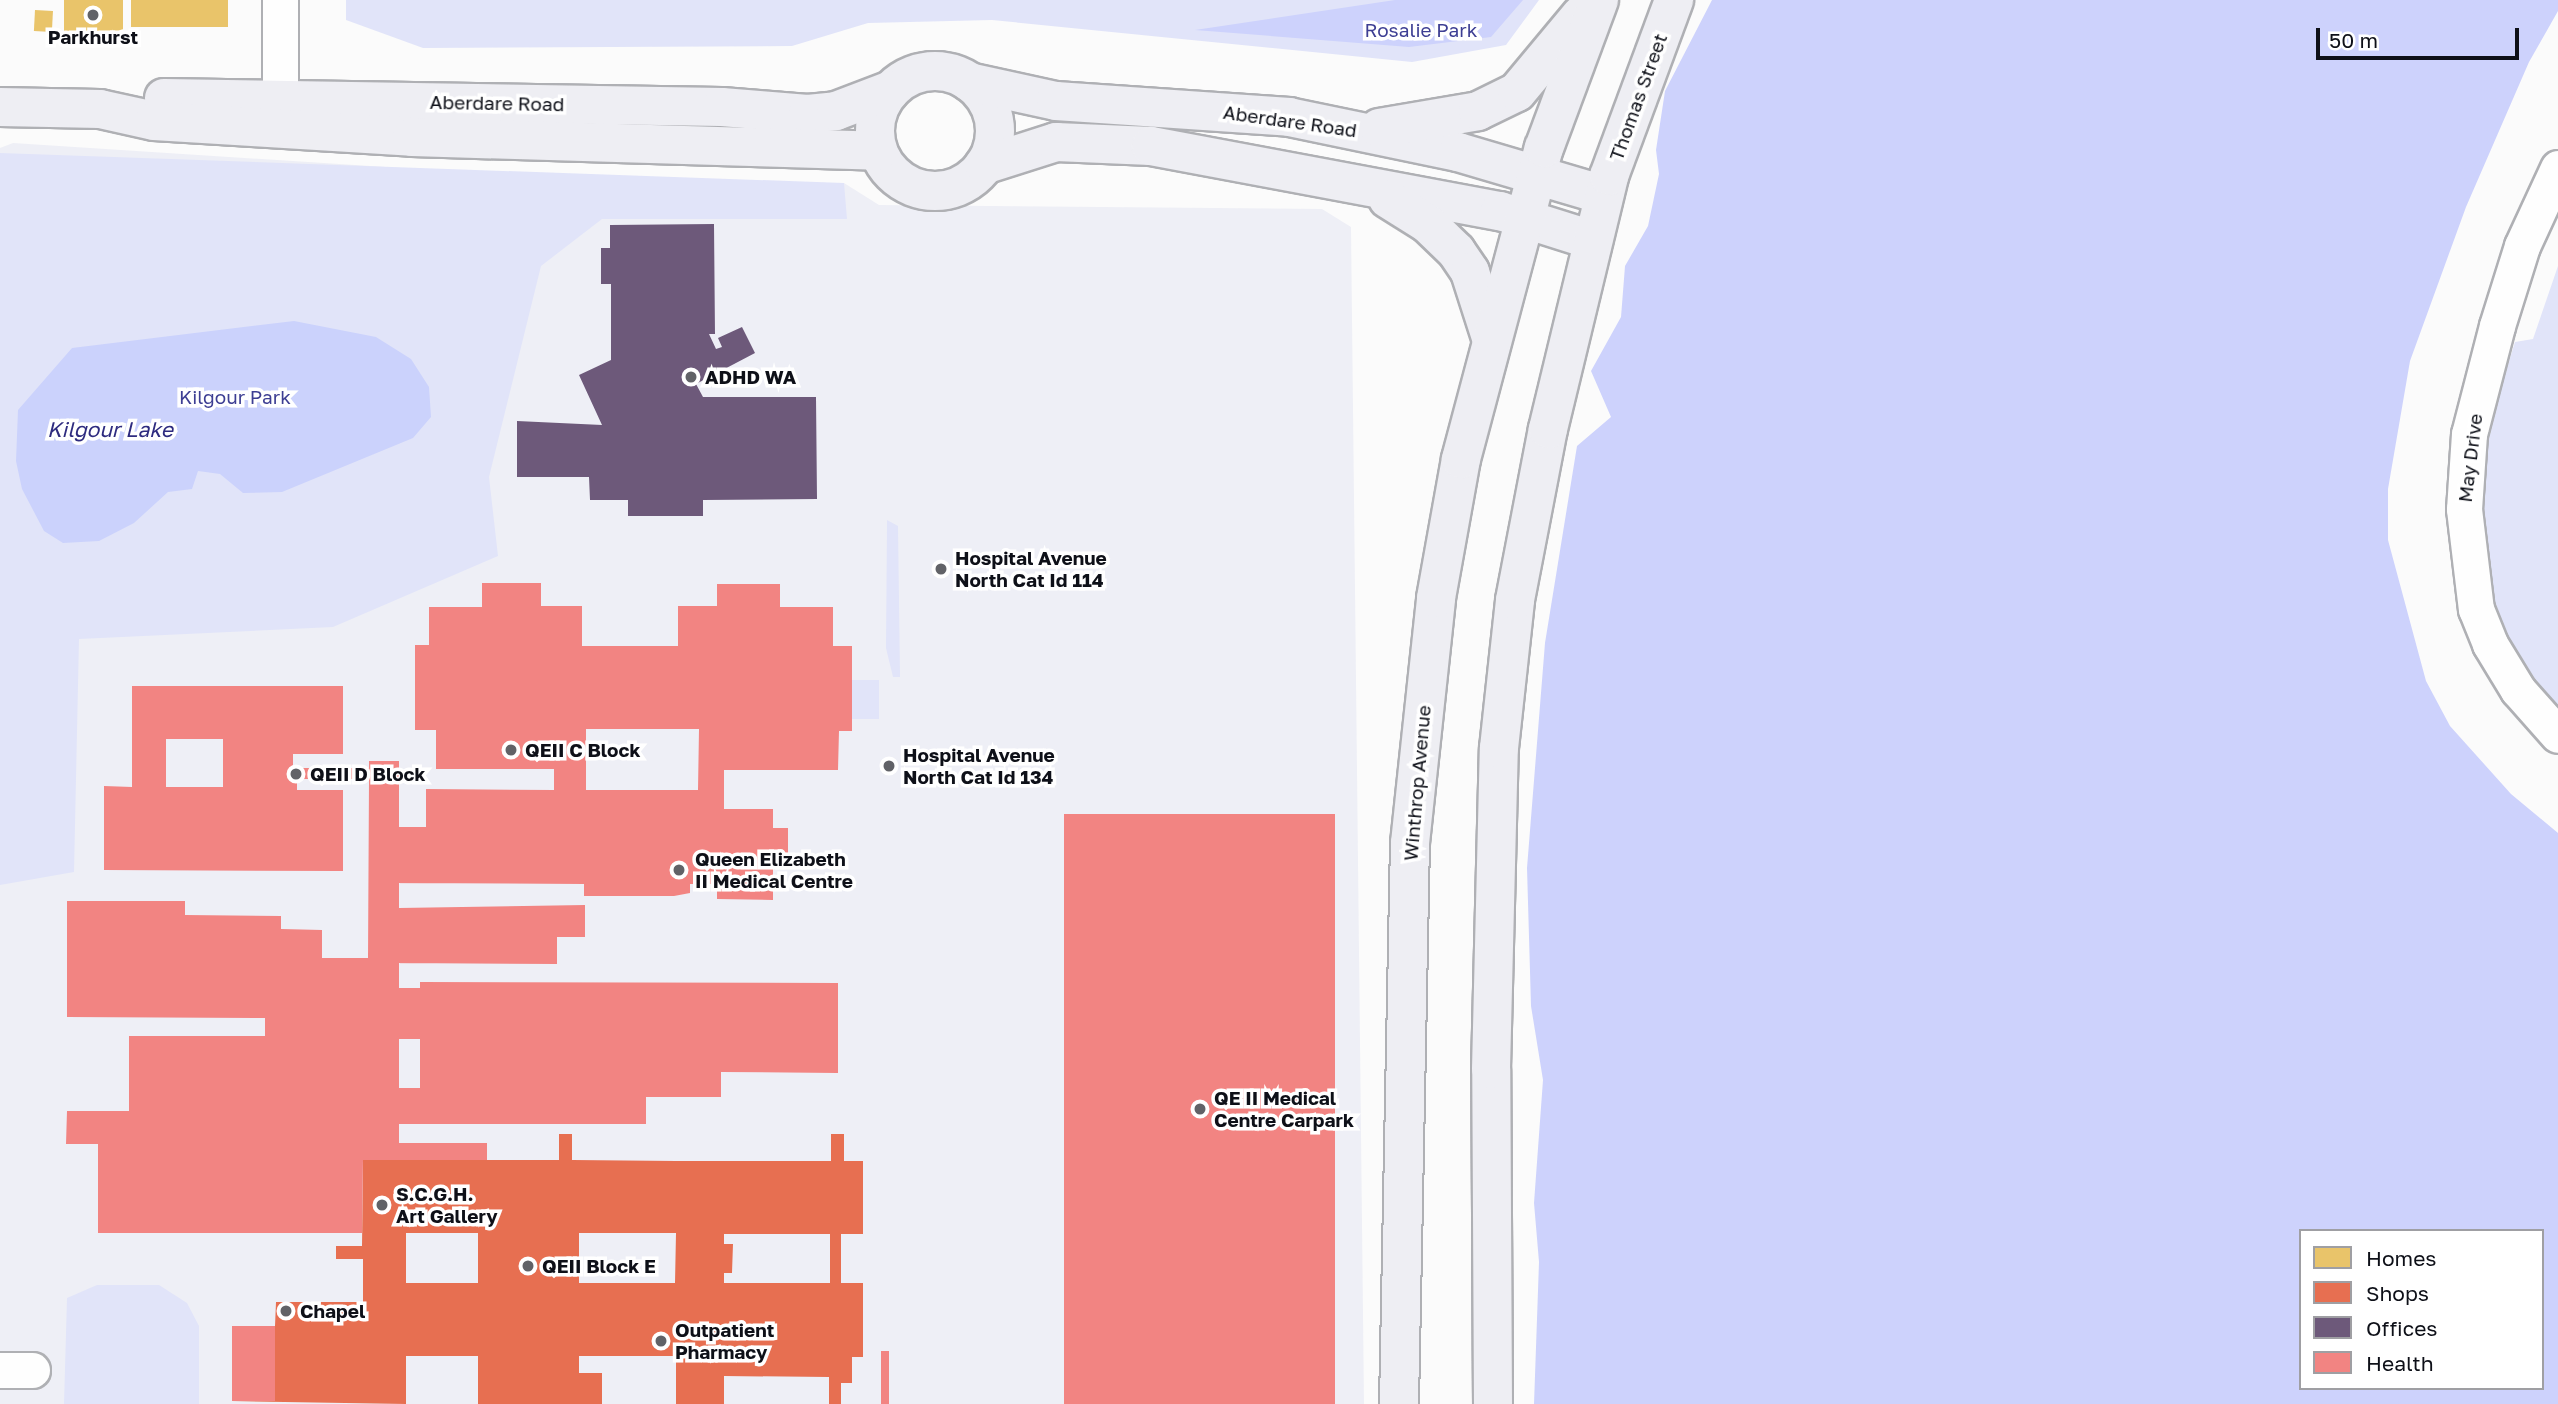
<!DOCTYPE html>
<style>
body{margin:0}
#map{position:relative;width:2558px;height:1404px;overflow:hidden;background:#fbfbfb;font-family:"Golos Text",sans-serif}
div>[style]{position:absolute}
.built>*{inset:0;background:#eeeff6}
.green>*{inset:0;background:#e1e4f9;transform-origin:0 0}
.forest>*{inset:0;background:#cdd2fc}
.water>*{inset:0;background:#cbd2fc}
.homes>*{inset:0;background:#e9c46a;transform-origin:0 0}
.shops>*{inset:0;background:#e76f51}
.offices>*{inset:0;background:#6d597a}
.health>*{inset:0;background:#f28482;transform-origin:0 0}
.roads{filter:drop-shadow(2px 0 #afb0b4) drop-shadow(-2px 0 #afb0b4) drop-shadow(0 2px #afb0b4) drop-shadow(0 -2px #afb0b4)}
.minor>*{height:35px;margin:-17.5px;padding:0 17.5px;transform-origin:17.5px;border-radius:17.5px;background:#fefefe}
.major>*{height:38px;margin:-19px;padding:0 19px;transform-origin:19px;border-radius:19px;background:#eeeef3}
.major>.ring{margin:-19px;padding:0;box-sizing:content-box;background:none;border:38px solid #eeeef3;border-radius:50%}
.dots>*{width:19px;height:19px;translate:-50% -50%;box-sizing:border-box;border:4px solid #fff;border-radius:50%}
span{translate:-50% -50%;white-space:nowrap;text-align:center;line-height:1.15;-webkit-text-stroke:7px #fff;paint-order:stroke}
.park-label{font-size:19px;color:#3d3e93}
.poi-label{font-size:19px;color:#0e1018;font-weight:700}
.left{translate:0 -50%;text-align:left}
.street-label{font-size:19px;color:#0e1018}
.water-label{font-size:21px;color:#2e2b7f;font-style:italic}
.legend{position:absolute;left:2299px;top:1229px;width:245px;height:161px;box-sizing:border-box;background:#fff;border:2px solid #9f9fa3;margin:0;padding:9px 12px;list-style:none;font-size:21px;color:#0e1018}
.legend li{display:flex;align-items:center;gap:14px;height:35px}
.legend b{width:35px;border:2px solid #9f9fa3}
.scale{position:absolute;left:2316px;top:28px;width:203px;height:32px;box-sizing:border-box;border:4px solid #0e1018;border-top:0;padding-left:9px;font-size:21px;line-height:24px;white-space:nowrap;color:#0e1018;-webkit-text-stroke:5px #fff;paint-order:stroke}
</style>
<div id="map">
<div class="built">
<div style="clip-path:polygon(13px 143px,666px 185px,844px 183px,879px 205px,1322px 209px,1351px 227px,1364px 1404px,0 1404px,0 148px)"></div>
</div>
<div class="green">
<div style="clip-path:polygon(346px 0,1539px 0,1506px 45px,1412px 62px,992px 20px,868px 23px,792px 46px,423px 48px,346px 20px)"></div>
<div style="clip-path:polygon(0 153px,844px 183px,847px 219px,602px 219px,541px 266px,489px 477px,498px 556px,333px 627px,79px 639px,74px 872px,0 885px)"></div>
<div style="clip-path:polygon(2558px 266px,2558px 716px,2512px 653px,2494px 608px,2483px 522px,2485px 456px,2500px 390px,2515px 342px,2533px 339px)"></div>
<div style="clip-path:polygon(887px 520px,898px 526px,900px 677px,893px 677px,886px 648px)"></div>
<div style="left:852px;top:680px;width:27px;height:39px"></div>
<div style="clip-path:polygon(97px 1285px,159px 1285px,187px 1303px,199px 1326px,199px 1404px,64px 1404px,67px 1298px)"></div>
</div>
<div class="forest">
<div style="clip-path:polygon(1395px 0,1523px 0,1491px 37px,1409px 47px,1195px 30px)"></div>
<div style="clip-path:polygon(evenodd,1712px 0,2558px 0,2558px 11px,2529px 62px,2466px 207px,2410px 361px,2388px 489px,2388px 540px,2426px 681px,2450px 726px,2511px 794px,2558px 833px,2558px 1404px,1534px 1404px,1539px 1262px,1534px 1203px,1543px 1080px,1531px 1006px,1527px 868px,1545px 643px,1577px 446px,1611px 417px,1591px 371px,1621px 317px,1625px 266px,1648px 226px,1659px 174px,1656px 150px,1665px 91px,1712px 0,2301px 1231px,2542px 1231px,2542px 1388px,2301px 1388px,2301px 1231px)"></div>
</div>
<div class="water">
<div style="clip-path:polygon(294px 321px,376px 337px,411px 359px,429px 387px,431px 417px,413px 438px,282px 492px,243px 493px,220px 474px,198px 471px,192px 489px,168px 492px,134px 523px,99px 541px,63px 543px,44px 531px,22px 489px,16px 461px,18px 410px,72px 348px)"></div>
</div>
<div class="homes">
<div style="left:64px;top:0;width:59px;height:41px"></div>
<div style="left:131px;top:0;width:97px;height:27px"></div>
<div style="left:35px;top:10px;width:18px;height:21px;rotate:3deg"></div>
</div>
<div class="shops">
<div style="clip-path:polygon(evenodd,559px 1134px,572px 1134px,572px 1160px,676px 1161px,831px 1161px,831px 1134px,844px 1134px,844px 1161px,863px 1161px,863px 1234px,841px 1234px,841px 1283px,863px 1283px,863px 1357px,852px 1357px,852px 1383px,841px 1383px,841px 1404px,829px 1404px,829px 1377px,724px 1376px,724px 1404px,676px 1404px,676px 1356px,579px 1356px,579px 1373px,602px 1373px,602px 1404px,478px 1404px,478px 1356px,406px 1356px,406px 1404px,232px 1401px,232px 1326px,275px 1326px,276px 1302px,363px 1302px,363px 1259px,336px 1259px,336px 1246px,362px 1246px,363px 1160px,559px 1160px,559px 1134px,406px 1233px,478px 1233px,478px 1283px,406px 1283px,406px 1233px,559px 1134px,579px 1233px,676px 1233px,675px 1283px,579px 1283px,579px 1233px,559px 1134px,724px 1234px,830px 1234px,830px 1283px,724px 1283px,724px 1273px,732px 1273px,733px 1244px,724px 1244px,724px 1234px)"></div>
</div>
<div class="offices">
<div style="clip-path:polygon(714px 224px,715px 334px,709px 334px,716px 349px,722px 347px,718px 338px,742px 327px,755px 353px,696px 384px,703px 397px,816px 397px,817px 499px,703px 500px,703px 516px,628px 516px,628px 500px,590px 500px,589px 477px,517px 477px,517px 421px,602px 425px,579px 375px,611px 360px,611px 284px,601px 284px,601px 248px,610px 248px,610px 225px)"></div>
</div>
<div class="health">
<div style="clip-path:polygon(evenodd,482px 583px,541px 583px,541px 606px,582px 606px,582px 646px,678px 646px,678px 606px,717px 606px,717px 584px,780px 584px,780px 607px,833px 607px,833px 646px,852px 646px,852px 731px,839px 731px,838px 770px,724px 770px,724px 809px,773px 809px,773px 828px,788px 828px,788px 868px,773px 868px,773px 900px,717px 899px,717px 884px,690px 884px,690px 893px,674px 896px,584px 896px,584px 884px,399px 883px,399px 908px,585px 905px,585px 937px,557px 937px,557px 964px,399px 963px,399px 988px,420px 988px,420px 982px,838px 983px,838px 1073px,721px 1072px,721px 1097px,646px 1097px,646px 1124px,399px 1124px,399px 1143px,487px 1143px,487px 1160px,363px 1160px,362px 1233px,98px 1233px,98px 1144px,66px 1144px,67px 1111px,129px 1111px,129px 1036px,265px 1036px,265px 1018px,67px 1017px,67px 901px,185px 901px,185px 915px,281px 916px,281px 929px,322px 930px,322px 958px,368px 958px,369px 779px,297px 779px,297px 790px,343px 790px,343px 871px,104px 870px,104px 786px,132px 787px,132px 686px,343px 686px,343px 754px,293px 754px,293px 768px,369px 768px,369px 761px,399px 761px,399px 827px,426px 827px,426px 789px,554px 790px,554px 769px,436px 769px,436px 730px,415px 730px,415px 645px,429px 645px,429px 607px,482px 607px,482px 583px,586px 729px,699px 729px,698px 790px,586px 790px,586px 729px,482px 583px,166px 739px,223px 739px,223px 787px,166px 787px,166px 739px,482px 583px,399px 1039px,420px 1039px,420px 1088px,399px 1088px,399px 1039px)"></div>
<div style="left:1064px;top:814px;width:271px;height:590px"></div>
<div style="left:232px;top:1326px;width:43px;height:75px"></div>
<div style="left:881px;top:1351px;width:8px;height:53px"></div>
</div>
<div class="roads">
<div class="minor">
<div style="left:280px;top:0;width:129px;rotate:90deg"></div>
<div style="left:2558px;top:168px;width:86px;rotate:114.8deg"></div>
<div style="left:2522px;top:246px;width:84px;rotate:107.4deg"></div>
<div style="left:2497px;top:326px;width:112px;rotate:104.5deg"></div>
<div style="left:2469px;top:434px;width:75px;rotate:93.8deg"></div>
<div style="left:2464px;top:509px;width:101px;rotate:83.2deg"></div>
<div style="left:2476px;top:609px;width:38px;rotate:68deg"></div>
<div style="left:2490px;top:644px;width:54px;rotate:58.7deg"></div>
<div style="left:2518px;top:690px;width:60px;rotate:48.4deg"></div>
<div style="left:0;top:1370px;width:32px"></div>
</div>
<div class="major">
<div class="ring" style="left:875px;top:71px;width:82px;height:82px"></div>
<div style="left:969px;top:82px;width:89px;rotate:12.3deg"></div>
<div style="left:1056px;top:101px;width:234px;rotate:3.9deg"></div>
<div style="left:1289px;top:117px;width:173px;rotate:11.7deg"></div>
<div style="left:1458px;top:152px;width:152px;rotate:16.4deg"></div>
<div style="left:164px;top:98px;width:558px;rotate:0.92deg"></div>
<div style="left:722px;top:107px;width:86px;rotate:4.7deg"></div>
<div style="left:808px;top:114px;width:28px;rotate:-6deg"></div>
<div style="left:836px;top:111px;width:59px;rotate:-20.9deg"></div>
<div style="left:0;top:107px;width:100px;rotate:1.1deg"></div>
<div style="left:100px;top:109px;width:55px;rotate:12.5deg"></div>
<div style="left:154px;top:121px;width:258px;rotate:3.5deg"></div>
<div style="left:412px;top:137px;width:466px;rotate:1.7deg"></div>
<div style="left:1379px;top:128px;width:100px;rotate:-9.7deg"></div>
<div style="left:1478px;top:111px;width:43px;rotate:-26deg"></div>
<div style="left:1517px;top:92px;width:100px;rotate:-50.3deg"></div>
<div style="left:984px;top:165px;width:76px;rotate:-17.7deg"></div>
<div style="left:1056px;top:142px;width:95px;rotate:2.4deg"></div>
<div style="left:1151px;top:146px;width:355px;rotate:10.6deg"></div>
<div style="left:1500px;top:211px;width:96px;rotate:17.5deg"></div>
<div style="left:1388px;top:199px;width:47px;rotate:32deg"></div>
<div style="left:1428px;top:224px;width:39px;rotate:44deg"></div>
<div style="left:1456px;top:251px;width:25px;rotate:56deg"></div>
<div style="left:1470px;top:272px;width:72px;rotate:72.3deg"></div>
<div style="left:1399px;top:1404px;width:561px;rotate:-88.88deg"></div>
<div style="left:1410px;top:843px;width:246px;rotate:-83.9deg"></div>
<div style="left:1436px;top:598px;width:141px;rotate:-79.8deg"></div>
<div style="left:1461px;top:459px;width:322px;rotate:-75.1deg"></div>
<div style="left:1544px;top:148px;width:158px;rotate:-69.6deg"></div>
<div style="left:1493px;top:1404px;width:335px;rotate:-90.3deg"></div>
<div style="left:1491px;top:1069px;width:321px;rotate:-88.6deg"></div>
<div style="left:1499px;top:748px;width:149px;rotate:-83.8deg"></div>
<div style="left:1515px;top:600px;width:174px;rotate:-79.1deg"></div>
<div style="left:1548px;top:429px;width:260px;rotate:-76.4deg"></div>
<div style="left:1609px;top:176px;width:188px;rotate:-69.7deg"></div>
</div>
</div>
<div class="dots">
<div style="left:93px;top:15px;background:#616267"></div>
<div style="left:691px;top:377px;background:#616267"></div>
<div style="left:941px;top:569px;background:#616267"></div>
<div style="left:511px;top:750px;background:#616267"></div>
<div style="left:889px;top:766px;background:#616267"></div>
<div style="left:296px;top:774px;background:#616267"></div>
<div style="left:679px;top:870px;background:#616267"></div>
<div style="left:1200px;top:1109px;background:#616267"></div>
<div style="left:382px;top:1205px;background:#616267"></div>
<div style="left:528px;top:1266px;background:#616267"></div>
<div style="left:286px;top:1311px;background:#616267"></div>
<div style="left:661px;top:1341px;background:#616267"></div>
</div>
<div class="park-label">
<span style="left:1421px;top:30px">Rosalie Park</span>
<span style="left:235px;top:397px">Kilgour Park</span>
</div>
<div class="poi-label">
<span style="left:93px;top:37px">Parkhurst</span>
<span class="left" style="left:705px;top:377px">ADHD WA</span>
<span class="left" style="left:955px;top:569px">Hospital Avenue<br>North Cat Id 114</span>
<span class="left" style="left:525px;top:750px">QEII C Block</span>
<span class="left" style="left:903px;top:766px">Hospital Avenue<br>North Cat Id 134</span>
<span class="left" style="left:310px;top:774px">QEII D Block</span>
<span class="left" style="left:695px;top:870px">Queen Elizabeth<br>II Medical Centre</span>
<span class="left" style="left:1214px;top:1109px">QE II Medical<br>Centre Carpark</span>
<span class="left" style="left:396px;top:1205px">S.C.G.H.<br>Art Gallery</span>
<span class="left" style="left:542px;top:1266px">QEII Block E</span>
<span class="left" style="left:300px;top:1311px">Chapel</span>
<span class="left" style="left:675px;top:1341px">Outpatient<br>Pharmacy</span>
</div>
<div class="street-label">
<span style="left:1638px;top:97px;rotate:-70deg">Thomas Street</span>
<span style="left:497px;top:103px;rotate:1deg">Aberdare Road</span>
<span style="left:1290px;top:121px;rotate:8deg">Aberdare Road</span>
<span style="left:2470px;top:458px;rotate:-83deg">May Drive</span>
<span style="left:1417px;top:783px;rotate:-85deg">Winthrop Avenue</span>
</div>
<div class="water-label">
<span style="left:110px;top:429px">Kilgour Lake</span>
</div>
<ul class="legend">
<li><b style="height:19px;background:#e9c46a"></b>Homes</li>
<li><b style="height:19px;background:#e76f51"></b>Shops</li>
<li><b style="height:19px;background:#6d597a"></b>Offices</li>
<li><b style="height:19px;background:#f28482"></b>Health</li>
</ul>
<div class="scale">50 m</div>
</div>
